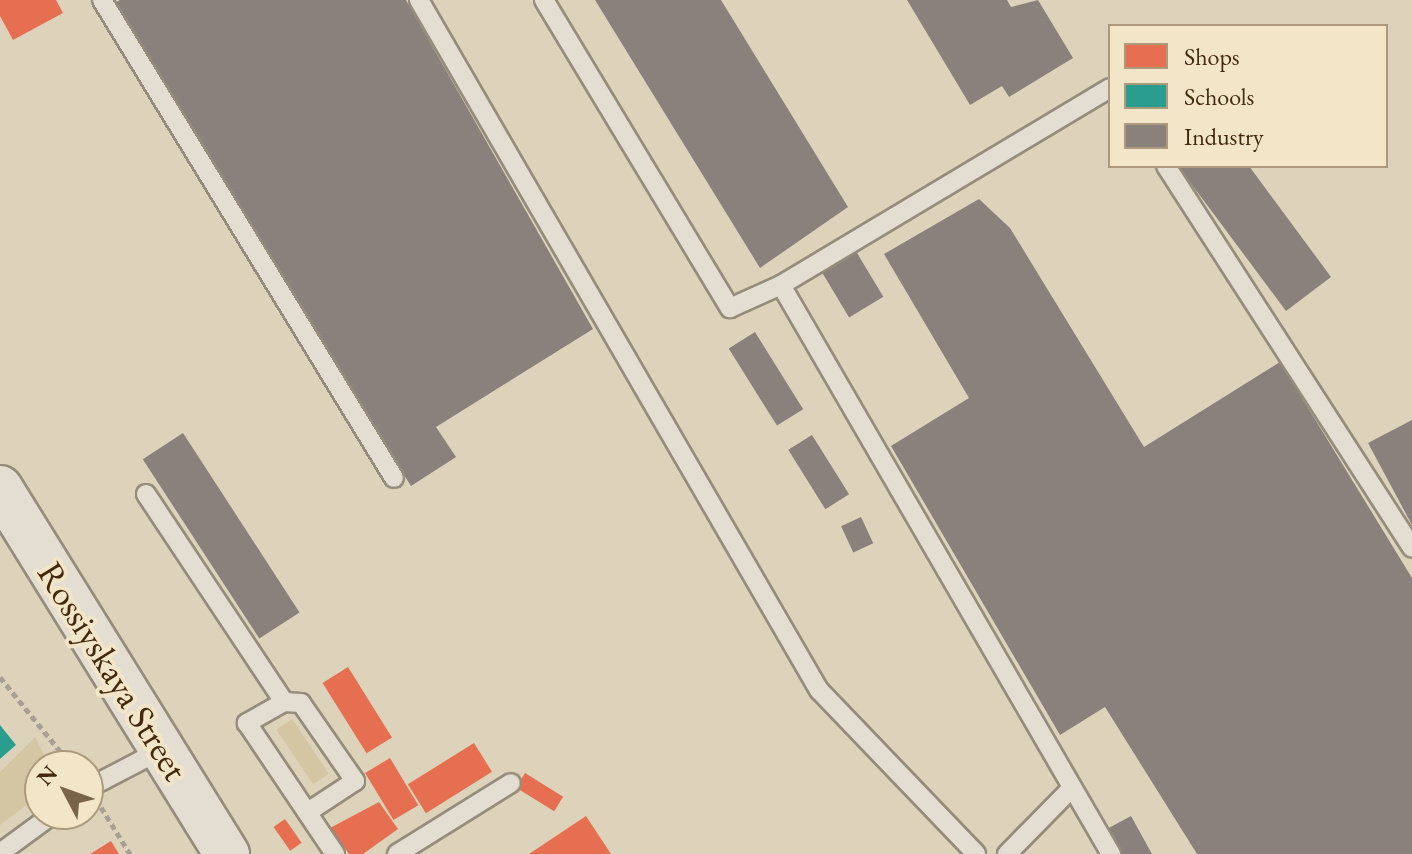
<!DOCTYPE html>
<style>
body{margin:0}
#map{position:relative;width:1412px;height:854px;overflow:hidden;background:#ddd3ba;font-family:"EB Garamond",serif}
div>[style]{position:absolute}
.green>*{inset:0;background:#d5c6a3;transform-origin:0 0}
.shops>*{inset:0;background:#e76f51;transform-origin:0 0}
.schools>*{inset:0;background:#2a9d8f}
.industry>*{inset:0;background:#8a817c;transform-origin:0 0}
.path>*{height:5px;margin-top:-2.5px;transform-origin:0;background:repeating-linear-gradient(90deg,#a7a094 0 6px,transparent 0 10px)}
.roads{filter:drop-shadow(2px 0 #958c7b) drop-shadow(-2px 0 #958c7b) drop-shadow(0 2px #958c7b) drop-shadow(0 -2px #958c7b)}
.service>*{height:18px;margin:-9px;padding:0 9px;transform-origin:9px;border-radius:9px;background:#e4ded2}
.secondary>*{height:44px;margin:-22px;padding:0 22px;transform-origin:22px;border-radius:22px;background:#e4ded2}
span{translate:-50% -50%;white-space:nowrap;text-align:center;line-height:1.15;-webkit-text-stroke:8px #f3e6c8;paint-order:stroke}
.street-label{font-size:36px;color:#43280c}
.legend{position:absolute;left:1108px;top:24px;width:280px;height:144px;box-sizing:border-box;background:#f3e6c8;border:2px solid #ad9a7d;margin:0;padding:10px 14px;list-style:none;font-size:24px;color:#43280c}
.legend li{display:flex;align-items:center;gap:16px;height:40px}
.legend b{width:40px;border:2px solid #ad9a7d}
.north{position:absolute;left:24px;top:750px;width:80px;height:80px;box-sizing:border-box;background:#f3e6c8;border:2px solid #ad9a7d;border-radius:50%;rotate:311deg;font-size:22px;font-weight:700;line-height:32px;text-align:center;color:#43280c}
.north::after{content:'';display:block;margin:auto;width:28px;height:36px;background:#796449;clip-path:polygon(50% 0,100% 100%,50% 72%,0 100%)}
</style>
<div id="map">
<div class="green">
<div style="left:292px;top:719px;width:66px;height:19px;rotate:56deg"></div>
<div style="clip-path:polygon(35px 737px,50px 766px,40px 766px,40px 795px,0 825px,0 772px)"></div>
</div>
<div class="shops">
<div style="clip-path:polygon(0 0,56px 0,63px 13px,13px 40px,0 16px)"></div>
<div style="left:348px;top:667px;width:83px;height:30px;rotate:58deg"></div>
<div style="left:474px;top:743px;width:34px;height:78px;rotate:58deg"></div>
<div style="left:390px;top:758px;width:55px;height:29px;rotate:59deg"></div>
<div style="left:525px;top:773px;width:45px;height:17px;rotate:32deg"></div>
<div style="clip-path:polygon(379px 802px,398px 829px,363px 854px,349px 854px,330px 828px)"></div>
<div style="clip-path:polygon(586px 816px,611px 854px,529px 854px)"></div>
<div style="left:285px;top:819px;width:29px;height:14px;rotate:55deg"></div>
<div style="clip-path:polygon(111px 841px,119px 854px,90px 854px)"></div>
</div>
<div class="schools">
<div style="clip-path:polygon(0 725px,16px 745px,0 759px)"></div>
</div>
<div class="industry">
<div style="clip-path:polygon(120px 0,406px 0,593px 329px,436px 427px,456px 457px,411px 486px,111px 5px)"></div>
<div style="clip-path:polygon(595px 0,721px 0,848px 207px,760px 268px)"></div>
<div style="clip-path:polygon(907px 0,1007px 0,1011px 7px,1038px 0,1073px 58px,1009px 97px,1002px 86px,970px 105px)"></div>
<div style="clip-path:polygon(1178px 166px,1249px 166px,1331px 277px,1286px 311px)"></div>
<div style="clip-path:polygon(979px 199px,1010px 228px,1144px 447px,1280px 362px,1412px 578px,1412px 854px,1197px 854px,1105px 707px,1060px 735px,891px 446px,969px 398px,884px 254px)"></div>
<div style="left:854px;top:248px;width:57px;height:40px;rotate:59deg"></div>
<div style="left:755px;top:332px;width:91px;height:31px;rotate:58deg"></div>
<div style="clip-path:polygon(1412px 420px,1412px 525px,1368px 443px)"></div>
<div style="left:183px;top:433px;width:214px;height:48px;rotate:57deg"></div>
<div style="left:812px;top:435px;width:70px;height:28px;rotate:58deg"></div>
<div style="left:861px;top:517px;width:29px;height:22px;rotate:65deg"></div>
<div style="clip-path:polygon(1131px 816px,1152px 854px,1118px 854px,1105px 830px)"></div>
</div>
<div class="path">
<div style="left:0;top:677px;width:114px;rotate:51deg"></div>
<div style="left:101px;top:807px;width:55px;rotate:58.3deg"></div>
</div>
<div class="roads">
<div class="service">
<div style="left:102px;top:0;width:560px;rotate:58.58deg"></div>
<div style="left:419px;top:0;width:798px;rotate:59.9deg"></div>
<div style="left:819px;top:690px;width:227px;rotate:46.2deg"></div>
<div style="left:544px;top:0;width:360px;rotate:58.9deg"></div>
<div style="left:730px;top:308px;width:56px;rotate:-24.3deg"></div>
<div style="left:781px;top:285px;width:658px;rotate:59.89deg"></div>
<div style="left:1166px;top:166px;width:454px;rotate:57.2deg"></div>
<div style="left:781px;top:285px;width:383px;rotate:-30.9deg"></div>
<div style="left:146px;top:494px;width:250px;rotate:56.4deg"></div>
<div style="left:284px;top:702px;width:43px;rotate:150.4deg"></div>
<div style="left:247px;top:723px;width:158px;rotate:56.1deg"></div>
<div style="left:284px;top:702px;width:17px;rotate:3deg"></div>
<div style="left:301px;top:703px;width:95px;rotate:55.3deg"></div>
<div style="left:355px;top:781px;width:56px;rotate:146.6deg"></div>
<div style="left:88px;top:788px;width:82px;rotate:-27.5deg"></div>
<div style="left:0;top:853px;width:66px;rotate:-36.3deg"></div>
<div style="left:397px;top:854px;width:134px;rotate:-31.9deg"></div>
<div style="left:1007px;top:854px;width:90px;rotate:-45.5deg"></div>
</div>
<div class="secondary">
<div style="left:0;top:488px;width:431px;rotate:58.2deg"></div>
</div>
</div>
<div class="street-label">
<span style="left:113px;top:671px;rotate:58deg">Rossiyskaya Street</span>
</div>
<ul class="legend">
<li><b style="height:22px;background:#e76f51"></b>Shops</li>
<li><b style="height:22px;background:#2a9d8f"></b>Schools</li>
<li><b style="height:22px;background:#8a817c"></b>Industry</li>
</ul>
<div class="north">N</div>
</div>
